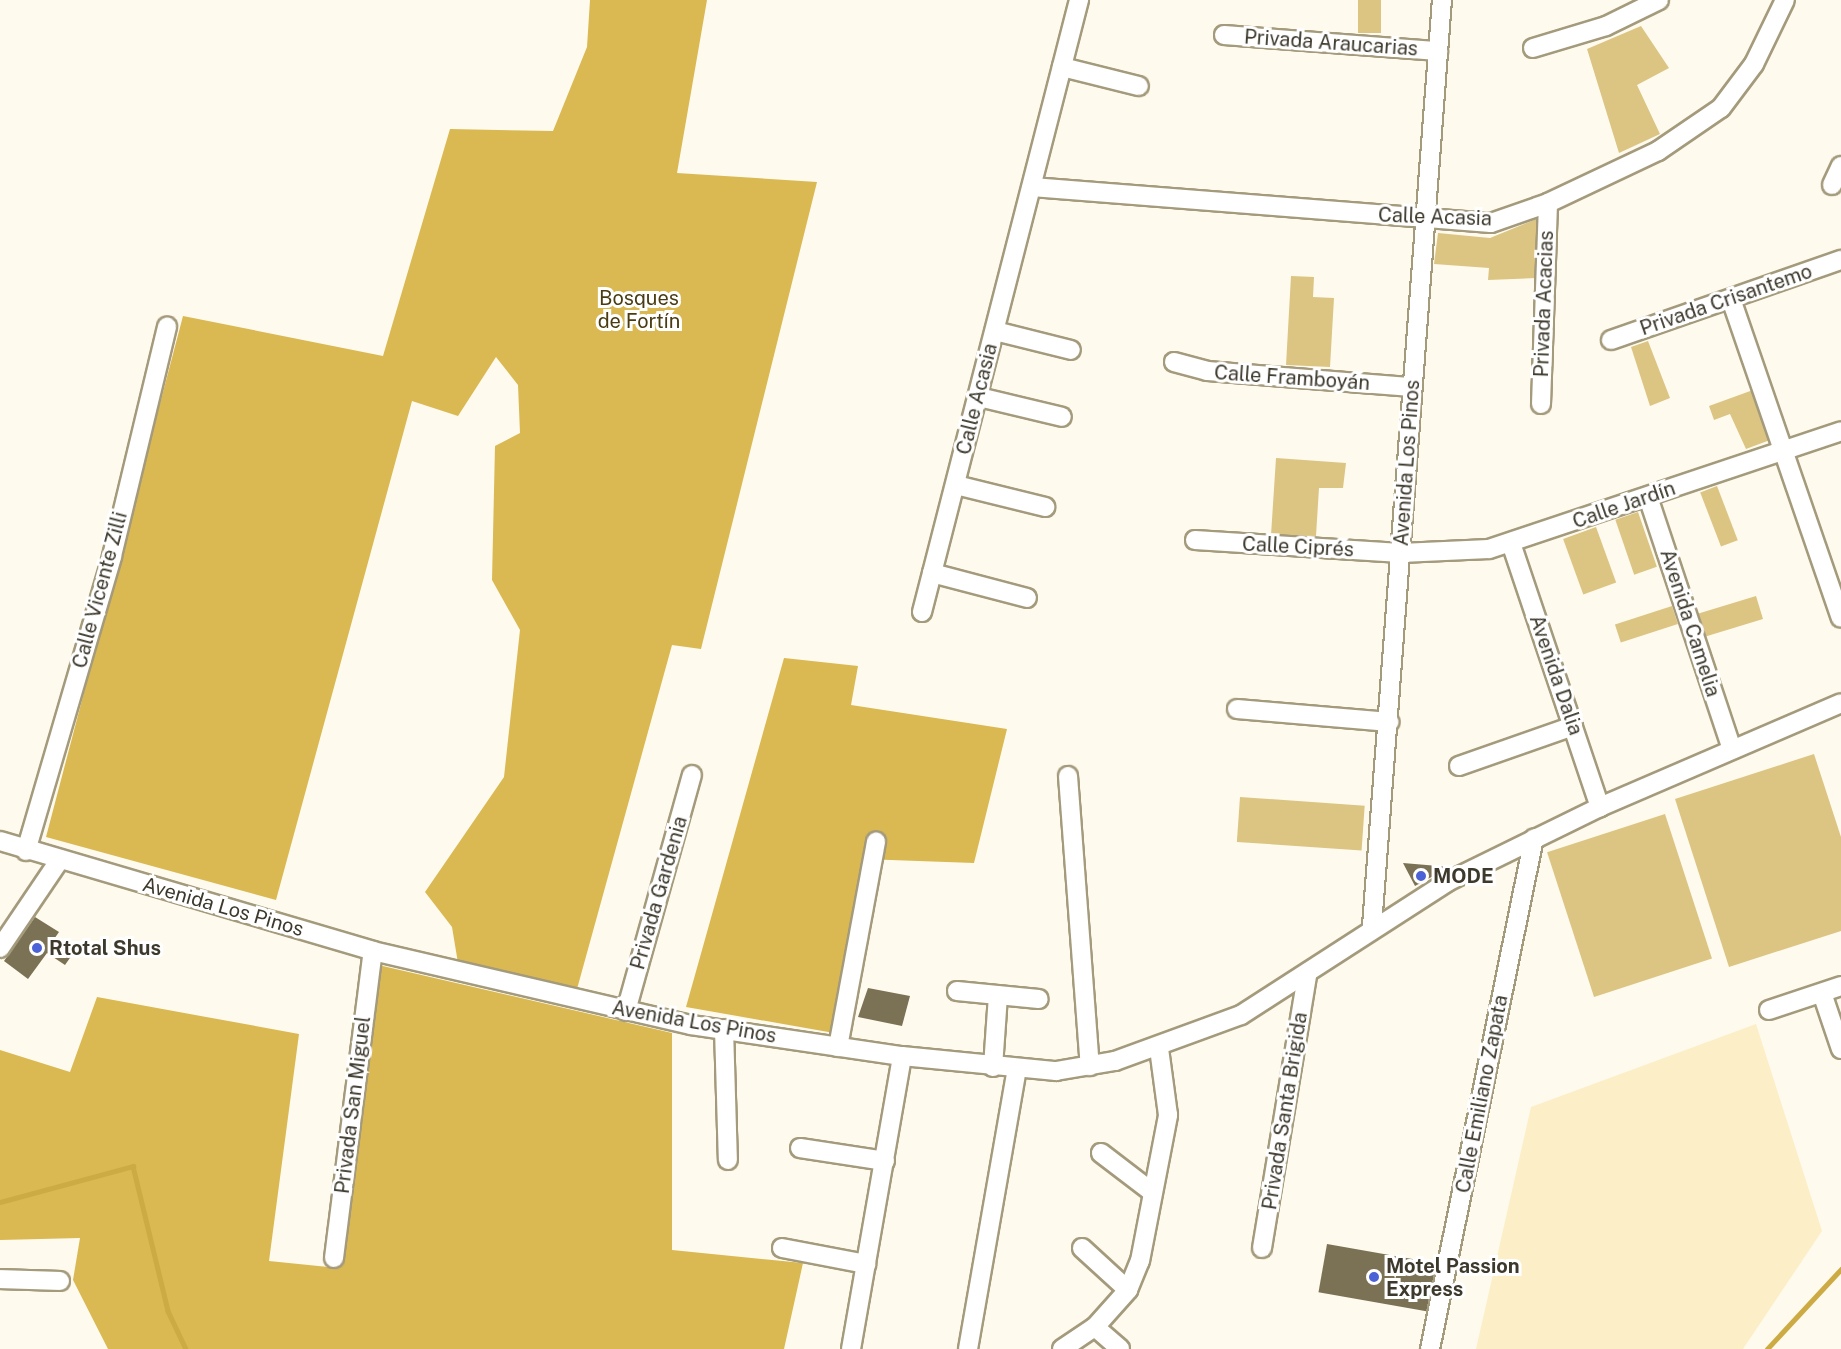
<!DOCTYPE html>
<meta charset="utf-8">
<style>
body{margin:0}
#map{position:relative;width:1841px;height:1349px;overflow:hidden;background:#fefaed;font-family:"Public Sans",sans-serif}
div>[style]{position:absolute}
.built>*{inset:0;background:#fceec7}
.green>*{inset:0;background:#dcc583;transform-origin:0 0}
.forest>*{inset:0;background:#dab852}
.stream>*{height:4.5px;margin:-2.25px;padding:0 2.25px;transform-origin:2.25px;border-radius:2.25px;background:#cdab44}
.building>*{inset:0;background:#7b7155;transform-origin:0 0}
.roads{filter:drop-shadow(2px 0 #a49a7c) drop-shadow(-2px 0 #a49a7c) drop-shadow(0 2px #a49a7c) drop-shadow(0 -2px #a49a7c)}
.minor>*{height:18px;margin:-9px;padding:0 9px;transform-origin:9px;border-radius:9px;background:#fff}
.dots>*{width:16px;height:16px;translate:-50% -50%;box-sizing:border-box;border:3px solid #fff;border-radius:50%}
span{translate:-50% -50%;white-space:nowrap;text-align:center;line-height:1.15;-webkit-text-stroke:6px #fff;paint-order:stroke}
.street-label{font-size:20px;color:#3d392d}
.park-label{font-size:20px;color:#4a3c11}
.poi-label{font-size:20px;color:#3d392d;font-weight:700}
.left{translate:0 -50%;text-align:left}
</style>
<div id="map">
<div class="built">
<div style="clip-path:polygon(1756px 1024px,1822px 1231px,1743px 1349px,1476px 1349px,1531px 1107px)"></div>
</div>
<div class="green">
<div style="left:1358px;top:0;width:23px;height:33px"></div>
<div style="clip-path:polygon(1641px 26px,1669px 68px,1637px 85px,1660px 134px,1619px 153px,1587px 49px)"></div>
<div style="clip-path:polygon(1539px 218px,1536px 278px,1488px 280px,1489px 268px,1434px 264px,1438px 233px,1490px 238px)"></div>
<div style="clip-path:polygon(1291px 276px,1314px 277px,1313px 297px,1334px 298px,1330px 367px,1286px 365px)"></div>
<div style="clip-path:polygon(1648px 341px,1670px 398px,1650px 406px,1631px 347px)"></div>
<div style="clip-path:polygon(1753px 390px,1770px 440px,1746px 449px,1730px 414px,1714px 420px,1709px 406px)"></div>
<div style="clip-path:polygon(1276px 458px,1346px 463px,1343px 488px,1319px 488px,1316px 536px,1271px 535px)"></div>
<div style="left:1717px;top:486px;width:58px;height:18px;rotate:69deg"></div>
<div style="left:1638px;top:512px;width:58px;height:24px;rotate:71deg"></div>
<div style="left:1596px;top:527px;width:59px;height:35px;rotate:70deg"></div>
<div style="left:1756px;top:596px;width:24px;height:60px;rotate:73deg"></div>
<div style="left:1672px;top:606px;width:19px;height:60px;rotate:72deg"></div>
<div style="clip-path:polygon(1814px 754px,1841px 837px,1841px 931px,1729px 967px,1675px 799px)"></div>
<div style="left:1240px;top:797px;width:125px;height:45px;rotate:4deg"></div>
<div style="left:1665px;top:814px;width:152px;height:124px;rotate:72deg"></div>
</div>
<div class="forest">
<div style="clip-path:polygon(590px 0,707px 0,677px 173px,817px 182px,701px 649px,672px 645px,577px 989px,458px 963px,452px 927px,425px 892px,504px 777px,520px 630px,492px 580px,495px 446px,520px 433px,518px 385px,496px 357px,458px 416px,412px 401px,276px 900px,46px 837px,183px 316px,383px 356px,450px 129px,553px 131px,587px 47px)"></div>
<div style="clip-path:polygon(784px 658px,858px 666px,851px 705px,1007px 729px,974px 863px,863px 859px,834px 1033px,686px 1007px)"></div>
<div style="clip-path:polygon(374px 964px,672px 1033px,672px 1250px,803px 1263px,784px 1349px,108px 1349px,73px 1280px,80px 1238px,0 1240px,0 1050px,70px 1072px,97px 997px,299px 1034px,269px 1261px,338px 1268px)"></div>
</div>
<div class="stream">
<div style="left:0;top:1202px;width:138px;rotate:-15.1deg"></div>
<div style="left:133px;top:1166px;width:149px;rotate:76.4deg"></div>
<div style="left:168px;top:1311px;width:42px;rotate:64.7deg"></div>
<div style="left:1767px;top:1349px;width:109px;rotate:-47.2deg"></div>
</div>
<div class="building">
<div style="clip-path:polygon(1403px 863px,1450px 867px,1415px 886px)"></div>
<div style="clip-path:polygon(35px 917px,59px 932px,52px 942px,72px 955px,65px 965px,47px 953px,28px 979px,4px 961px)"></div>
<div style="clip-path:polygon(868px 988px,910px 996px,902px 1026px,858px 1017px)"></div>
<div style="left:1327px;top:1244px;width:111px;height:49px;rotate:10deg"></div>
</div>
<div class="roads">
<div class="minor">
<div style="left:1224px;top:35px;width:215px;rotate:4.3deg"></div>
<div style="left:1533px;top:48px;width:76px;rotate:-16.8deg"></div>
<div style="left:1606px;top:26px;width:59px;rotate:-26.1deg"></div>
<div style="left:1062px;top:67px;width:79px;rotate:13.9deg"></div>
<div style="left:1832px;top:185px;width:21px;rotate:-65deg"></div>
<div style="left:1032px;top:187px;width:460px;rotate:4.5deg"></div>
<div style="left:1491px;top:223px;width:60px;rotate:-19.3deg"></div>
<div style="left:1548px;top:203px;width:122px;rotate:-25.3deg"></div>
<div style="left:1658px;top:151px;width:76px;rotate:-34.3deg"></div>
<div style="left:1721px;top:108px;width:55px;rotate:-53.1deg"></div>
<div style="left:1754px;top:64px;width:71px;rotate:-64.2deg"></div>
<div style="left:1731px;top:299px;width:337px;rotate:71deg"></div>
<div style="left:995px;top:331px;width:78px;rotate:14deg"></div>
<div style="left:1611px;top:340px;width:244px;rotate:-19.2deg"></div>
<div style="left:1174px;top:362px;width:34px;rotate:15deg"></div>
<div style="left:1207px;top:371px;width:206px;rotate:4.5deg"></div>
<div style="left:979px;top:397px;width:85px;rotate:13.5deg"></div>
<div style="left:1541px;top:404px;width:201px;rotate:-88deg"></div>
<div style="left:956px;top:485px;width:92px;rotate:13.9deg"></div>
<div style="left:1648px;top:497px;width:266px;rotate:71.6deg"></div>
<div style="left:1195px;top:540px;width:206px;rotate:3.6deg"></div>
<div style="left:1401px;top:553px;width:88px;rotate:-2.6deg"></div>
<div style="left:1489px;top:549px;width:371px;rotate:-18.5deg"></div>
<div style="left:1511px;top:543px;width:279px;rotate:71.4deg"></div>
<div style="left:932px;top:573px;width:98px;rotate:14.7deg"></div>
<div style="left:922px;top:612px;width:632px;rotate:-75.61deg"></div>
<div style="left:1237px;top:709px;width:153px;rotate:4.9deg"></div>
<div style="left:1459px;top:766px;width:121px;rotate:-19.3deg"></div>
<div style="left:1068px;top:776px;width:291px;rotate:85.7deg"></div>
<div style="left:0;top:841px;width:389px;rotate:16.4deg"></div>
<div style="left:373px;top:951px;width:326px;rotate:13.1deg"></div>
<div style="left:691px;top:1025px;width:213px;rotate:8.4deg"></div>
<div style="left:902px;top:1056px;width:155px;rotate:5.6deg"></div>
<div style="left:1056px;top:1071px;width:60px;rotate:-9.6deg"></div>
<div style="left:1115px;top:1061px;width:134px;rotate:-20.1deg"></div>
<div style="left:1241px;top:1015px;width:245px;rotate:-32.8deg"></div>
<div style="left:1447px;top:882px;width:170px;rotate:-26.1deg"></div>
<div style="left:1600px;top:807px;width:262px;rotate:-23.3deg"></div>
<div style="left:26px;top:851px;width:307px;rotate:-73.7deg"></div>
<div style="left:112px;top:556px;width:236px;rotate:-76.5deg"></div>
<div style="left:1372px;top:926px;width:929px;rotate:-85.68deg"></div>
<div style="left:0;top:948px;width:105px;rotate:-55.9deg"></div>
<div style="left:957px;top:991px;width:82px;rotate:5.6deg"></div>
<div style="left:1822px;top:993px;width:59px;rotate:71.3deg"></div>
<div style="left:1769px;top:1010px;width:76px;rotate:-18.4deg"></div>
<div style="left:626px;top:1011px;width:245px;rotate:-74.4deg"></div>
<div style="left:724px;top:1029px;width:131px;rotate:88.3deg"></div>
<div style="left:838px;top:1047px;width:209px;rotate:-79.5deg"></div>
<div style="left:993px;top:1067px;width:72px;rotate:-86deg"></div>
<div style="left:800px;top:1148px;width:86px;rotate:8.7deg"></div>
<div style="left:1101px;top:1153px;width:64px;rotate:37.4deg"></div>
<div style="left:782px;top:1248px;width:86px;rotate:10.8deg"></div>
<div style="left:1082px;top:1248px;width:62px;rotate:42.4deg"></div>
<div style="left:1262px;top:1248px;width:277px;rotate:-80.6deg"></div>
<div style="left:334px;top:1258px;width:309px;rotate:-82.8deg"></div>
<div style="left:0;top:1279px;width:60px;rotate:1.9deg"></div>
<div style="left:1095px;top:1327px;width:33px;rotate:41deg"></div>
<div style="left:851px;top:1349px;width:297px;rotate:-80.1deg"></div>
<div style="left:968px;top:1349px;width:284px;rotate:-80.1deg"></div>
<div style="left:1062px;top:1349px;width:40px;rotate:-34deg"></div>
<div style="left:1095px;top:1327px;width:50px;rotate:-48.3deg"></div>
<div style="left:1128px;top:1290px;width:31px;rotate:-68deg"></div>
<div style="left:1140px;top:1261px;width:149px;rotate:-79.1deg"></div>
<div style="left:1168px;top:1115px;width:68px;rotate:-97.7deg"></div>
<div style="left:1430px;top:1349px;width:521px;rotate:-78.5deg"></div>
</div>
</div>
<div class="dots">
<div style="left:1421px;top:876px;background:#4b62d6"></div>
<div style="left:37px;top:948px;background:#4b62d6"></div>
<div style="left:1374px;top:1277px;background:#4b62d6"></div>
</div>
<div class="street-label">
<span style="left:1331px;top:43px;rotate:4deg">Privada Araucarias</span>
<span style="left:1435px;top:217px;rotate:2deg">Calle Acasia</span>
<span style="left:1726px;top:300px;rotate:-19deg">Privada Crisantemo</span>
<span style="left:1544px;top:304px;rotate:-88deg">Privada Acacias</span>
<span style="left:1292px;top:378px;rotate:4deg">Calle Framboyán</span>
<span style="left:977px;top:399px;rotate:-76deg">Calle Acasia</span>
<span style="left:1407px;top:463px;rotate:-86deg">Avenida Los Pinos</span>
<span style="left:1624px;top:505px;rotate:-19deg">Calle Jardín</span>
<span style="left:1298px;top:547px;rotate:3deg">Calle Ciprés</span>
<span style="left:100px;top:590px;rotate:-75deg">Calle Vicente Zilli</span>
<span style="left:1690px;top:623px;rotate:72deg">Avenida Camelia</span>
<span style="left:1556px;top:675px;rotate:71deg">Avenida Dalia</span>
<span style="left:659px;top:893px;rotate:-74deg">Privada Gardenia</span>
<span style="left:223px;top:907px;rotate:16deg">Avenida Los Pinos</span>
<span style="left:694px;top:1022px;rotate:10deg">Avenida Los Pinos</span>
<span style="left:1482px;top:1094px;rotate:-79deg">Calle Emiliano Zapata</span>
<span style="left:353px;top:1105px;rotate:-83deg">Privada San Miguel</span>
<span style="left:1285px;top:1111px;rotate:-81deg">Privada Santa Brigida</span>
</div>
<div class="park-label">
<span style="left:639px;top:310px">Bosques<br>de Fortín</span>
</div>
<div class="poi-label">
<span class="left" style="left:1433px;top:876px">MODE</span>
<span class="left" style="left:49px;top:948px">Rtotal Shus</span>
<span class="left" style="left:1386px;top:1278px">Motel Passion<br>Express</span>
</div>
</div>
